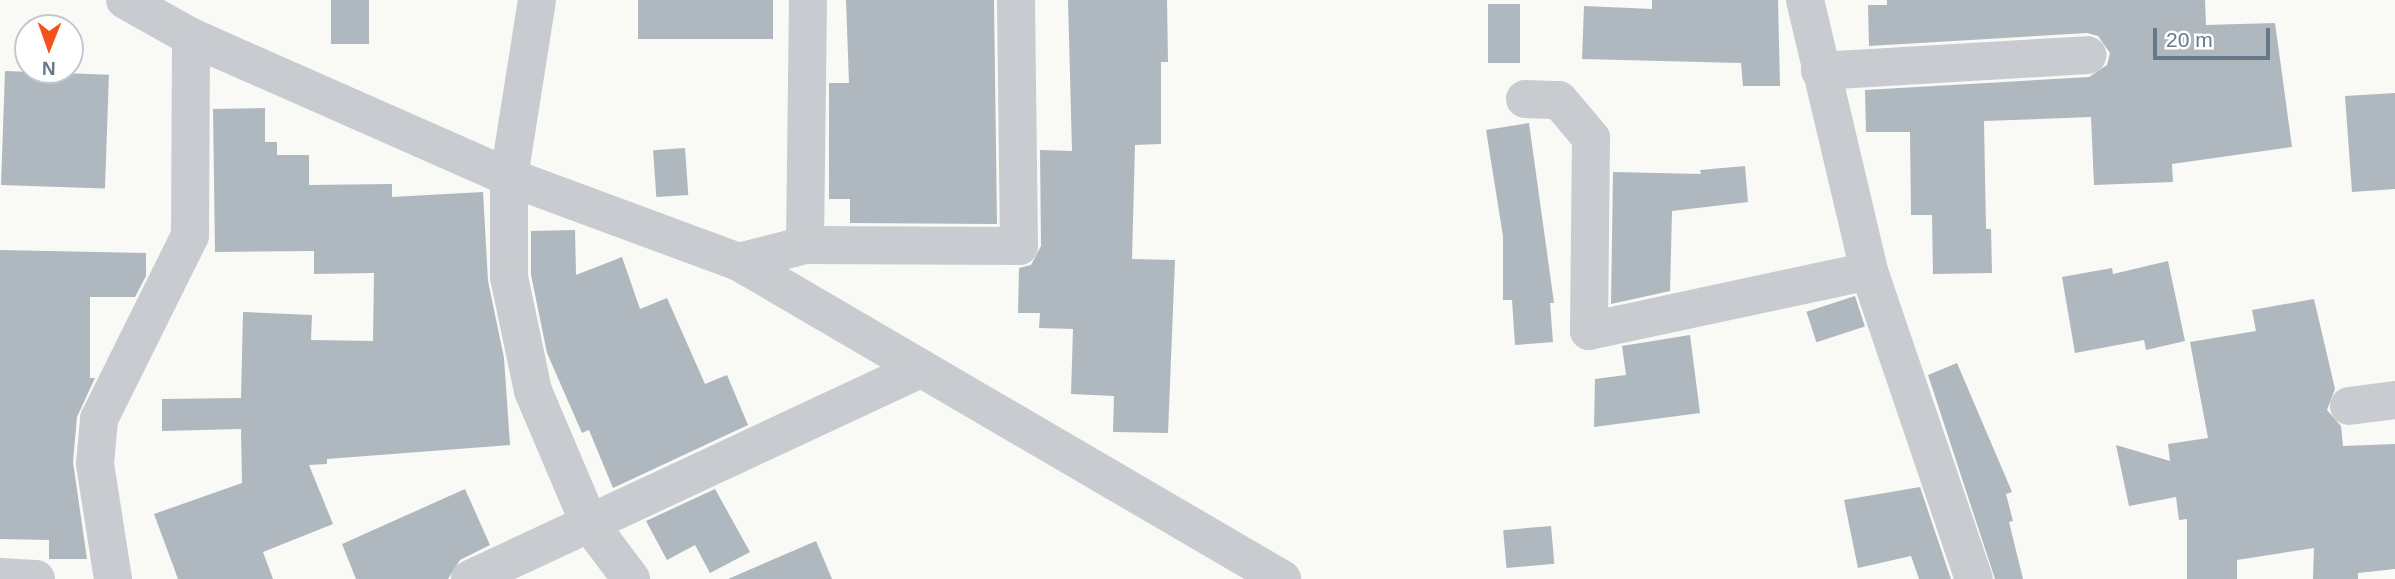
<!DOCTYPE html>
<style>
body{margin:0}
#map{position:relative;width:2395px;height:579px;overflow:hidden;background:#f9f9f6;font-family:Helvetica,sans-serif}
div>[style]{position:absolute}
.building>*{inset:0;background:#afb8be;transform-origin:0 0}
.street>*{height:38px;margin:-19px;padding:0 19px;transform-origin:19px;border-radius:19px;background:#c8ccd0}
span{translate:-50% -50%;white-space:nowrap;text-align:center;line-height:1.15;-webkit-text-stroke:7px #fff;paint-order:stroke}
.north{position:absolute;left:14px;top:14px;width:70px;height:70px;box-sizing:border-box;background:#fff;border:2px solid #c1c9d0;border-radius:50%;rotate:181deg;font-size:19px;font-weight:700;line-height:28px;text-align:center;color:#65798a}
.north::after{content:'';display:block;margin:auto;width:24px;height:32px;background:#f4521b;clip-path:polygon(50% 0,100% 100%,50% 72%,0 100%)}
.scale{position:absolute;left:2153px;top:28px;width:117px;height:32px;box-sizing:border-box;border:4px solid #65798a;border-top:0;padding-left:9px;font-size:21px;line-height:24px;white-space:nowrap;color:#65798a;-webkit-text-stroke:5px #fff;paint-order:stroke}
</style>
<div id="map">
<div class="building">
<div style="left:331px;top:0;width:38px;height:44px"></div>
<div style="left:638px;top:0;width:135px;height:39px"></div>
<div style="clip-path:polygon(846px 0,994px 0,997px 224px,850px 223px,850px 199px,829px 199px,829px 83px,849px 83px)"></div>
<div style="clip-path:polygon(1068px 0,1167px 0,1168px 62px,1161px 62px,1161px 144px,1135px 145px,1132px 259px,1175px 260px,1168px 433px,1113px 432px,1114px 396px,1071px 394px,1073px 329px,1039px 328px,1040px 313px,1018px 313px,1019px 268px,1031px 265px,1041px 246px,1040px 150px,1072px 151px)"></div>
<div style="clip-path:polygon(1652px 0,1778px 0,1780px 86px,1743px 86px,1741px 63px,1582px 59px,1584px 6px,1652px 9px)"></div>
<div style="clip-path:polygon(1887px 0,2205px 0,2206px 25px,2275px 23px,2292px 147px,2172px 164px,2173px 182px,2094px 185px,2091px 117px,1984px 121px,1986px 229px,1991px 229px,1992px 273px,1933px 274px,1932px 215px,1911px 215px,1910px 132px,1866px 132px,1865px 90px,2089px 77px,2107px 65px,2110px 53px,2098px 36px,2087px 33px,1869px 46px,1868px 5px,1887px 5px)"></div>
<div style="left:1488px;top:4px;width:32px;height:59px"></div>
<div style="left:5px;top:71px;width:104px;height:114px;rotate:2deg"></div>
<div style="clip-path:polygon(2395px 93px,2395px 189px,2352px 192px,2345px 96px)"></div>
<div style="clip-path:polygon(265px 108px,265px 142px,277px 142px,277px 155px,309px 155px,309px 185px,392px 184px,392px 197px,483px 192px,488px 281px,504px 358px,510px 445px,327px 459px,327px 464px,309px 465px,333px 524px,263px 552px,273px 579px,178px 579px,154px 514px,242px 483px,241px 429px,162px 431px,162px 399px,241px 398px,243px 312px,312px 315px,311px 340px,373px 341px,374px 273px,314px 274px,314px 251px,215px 252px,213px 109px)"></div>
<div style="clip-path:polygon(1529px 123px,1554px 303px,1550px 303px,1553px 342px,1515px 345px,1512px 300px,1503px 300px,1503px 236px,1486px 130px)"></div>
<div style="left:685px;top:148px;width:47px;height:32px;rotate:86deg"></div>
<div style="clip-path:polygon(1745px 166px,1748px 202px,1672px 211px,1670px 291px,1611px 304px,1613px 172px,1701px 174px,1700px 170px)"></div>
<div style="clip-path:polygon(575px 230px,576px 275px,622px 257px,640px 309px,667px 298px,705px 384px,727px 375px,748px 425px,613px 488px,589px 430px,582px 433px,547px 353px,531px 275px,531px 231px)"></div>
<div style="clip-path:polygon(0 250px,146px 253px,146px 276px,135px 297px,90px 297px,90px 378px,95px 378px,77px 417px,73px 462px,87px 559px,49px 559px,49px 540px,0 539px)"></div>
<div style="clip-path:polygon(2168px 261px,2185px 341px,2146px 350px,2144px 340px,2075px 353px,2062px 277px,2112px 268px,2113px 274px)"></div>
<div style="left:1855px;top:296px;width:32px;height:51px;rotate:72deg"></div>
<div style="clip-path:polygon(2314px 299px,2335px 389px,2327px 410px,2341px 426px,2343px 446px,2395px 444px,2395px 569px,2358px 573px,2358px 579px,2313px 579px,2314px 548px,2237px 560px,2237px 579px,2187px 579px,2187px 519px,2179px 520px,2176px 497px,2129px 506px,2116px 445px,2170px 461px,2168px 444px,2208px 438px,2190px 342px,2256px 331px,2252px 310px)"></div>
<div style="clip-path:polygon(1690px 335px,1700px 413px,1594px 427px,1595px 379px,1626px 375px,1622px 346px)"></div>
<div style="clip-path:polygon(1957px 363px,2012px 492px,2006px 494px,2013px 521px,2009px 522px,2023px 579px,1995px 579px,1928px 375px)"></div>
<div style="clip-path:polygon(1920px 487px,1951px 579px,1919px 579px,1911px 556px,1858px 568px,1844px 500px)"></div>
<div style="clip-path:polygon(465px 489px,490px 545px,460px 560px,448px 579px,356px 579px,342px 544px)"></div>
<div style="clip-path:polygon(715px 489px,750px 552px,710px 573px,695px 545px,667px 560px,646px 521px)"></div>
<div style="left:1551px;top:526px;width:38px;height:48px;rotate:85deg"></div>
<div style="clip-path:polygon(816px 541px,832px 579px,728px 579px)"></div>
</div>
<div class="street">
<div style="left:125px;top:0;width:76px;rotate:29.3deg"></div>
<div style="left:191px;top:37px;width:347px;rotate:23.8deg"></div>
<div style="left:509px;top:177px;width:245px;rotate:20.3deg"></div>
<div style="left:739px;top:262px;width:629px;rotate:30.28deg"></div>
<div style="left:537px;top:0;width:179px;rotate:99deg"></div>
<div style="left:509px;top:177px;width:100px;rotate:90deg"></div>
<div style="left:509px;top:277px;width:116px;rotate:78.1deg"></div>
<div style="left:533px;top:391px;width:143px;rotate:67deg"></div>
<div style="left:589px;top:523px;width:70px;rotate:53.1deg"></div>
<div style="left:1805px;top:0;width:278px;rotate:76.7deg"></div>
<div style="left:1869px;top:271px;width:325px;rotate:71.2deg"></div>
<div style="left:1820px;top:71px;width:268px;rotate:-3.4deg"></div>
<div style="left:1525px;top:99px;width:34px;rotate:2deg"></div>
<div style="left:1559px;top:100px;width:50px;rotate:49.9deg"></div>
<div style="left:1591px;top:138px;width:193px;rotate:90.6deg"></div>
<div style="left:1589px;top:331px;width:286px;rotate:-12.1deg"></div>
<div style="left:805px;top:245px;width:245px;rotate:-89.3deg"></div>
<div style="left:739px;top:262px;width:68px;rotate:-14.4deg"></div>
<div style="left:805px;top:245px;width:214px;rotate:0.3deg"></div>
<div style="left:1019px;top:246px;width:246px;rotate:-90.7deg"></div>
<div style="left:2349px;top:406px;width:46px;rotate:-7.4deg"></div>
<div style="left:0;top:577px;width:36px;rotate:3deg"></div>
<div style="left:113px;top:579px;width:116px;rotate:-98.9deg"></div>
<div style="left:95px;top:464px;width:45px;rotate:-84.9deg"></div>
<div style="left:99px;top:419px;width:204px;rotate:-63.6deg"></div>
<div style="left:190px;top:236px;width:199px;rotate:-89.7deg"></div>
<div style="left:470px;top:579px;width:495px;rotate:-25deg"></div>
</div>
<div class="north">N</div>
<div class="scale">20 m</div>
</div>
